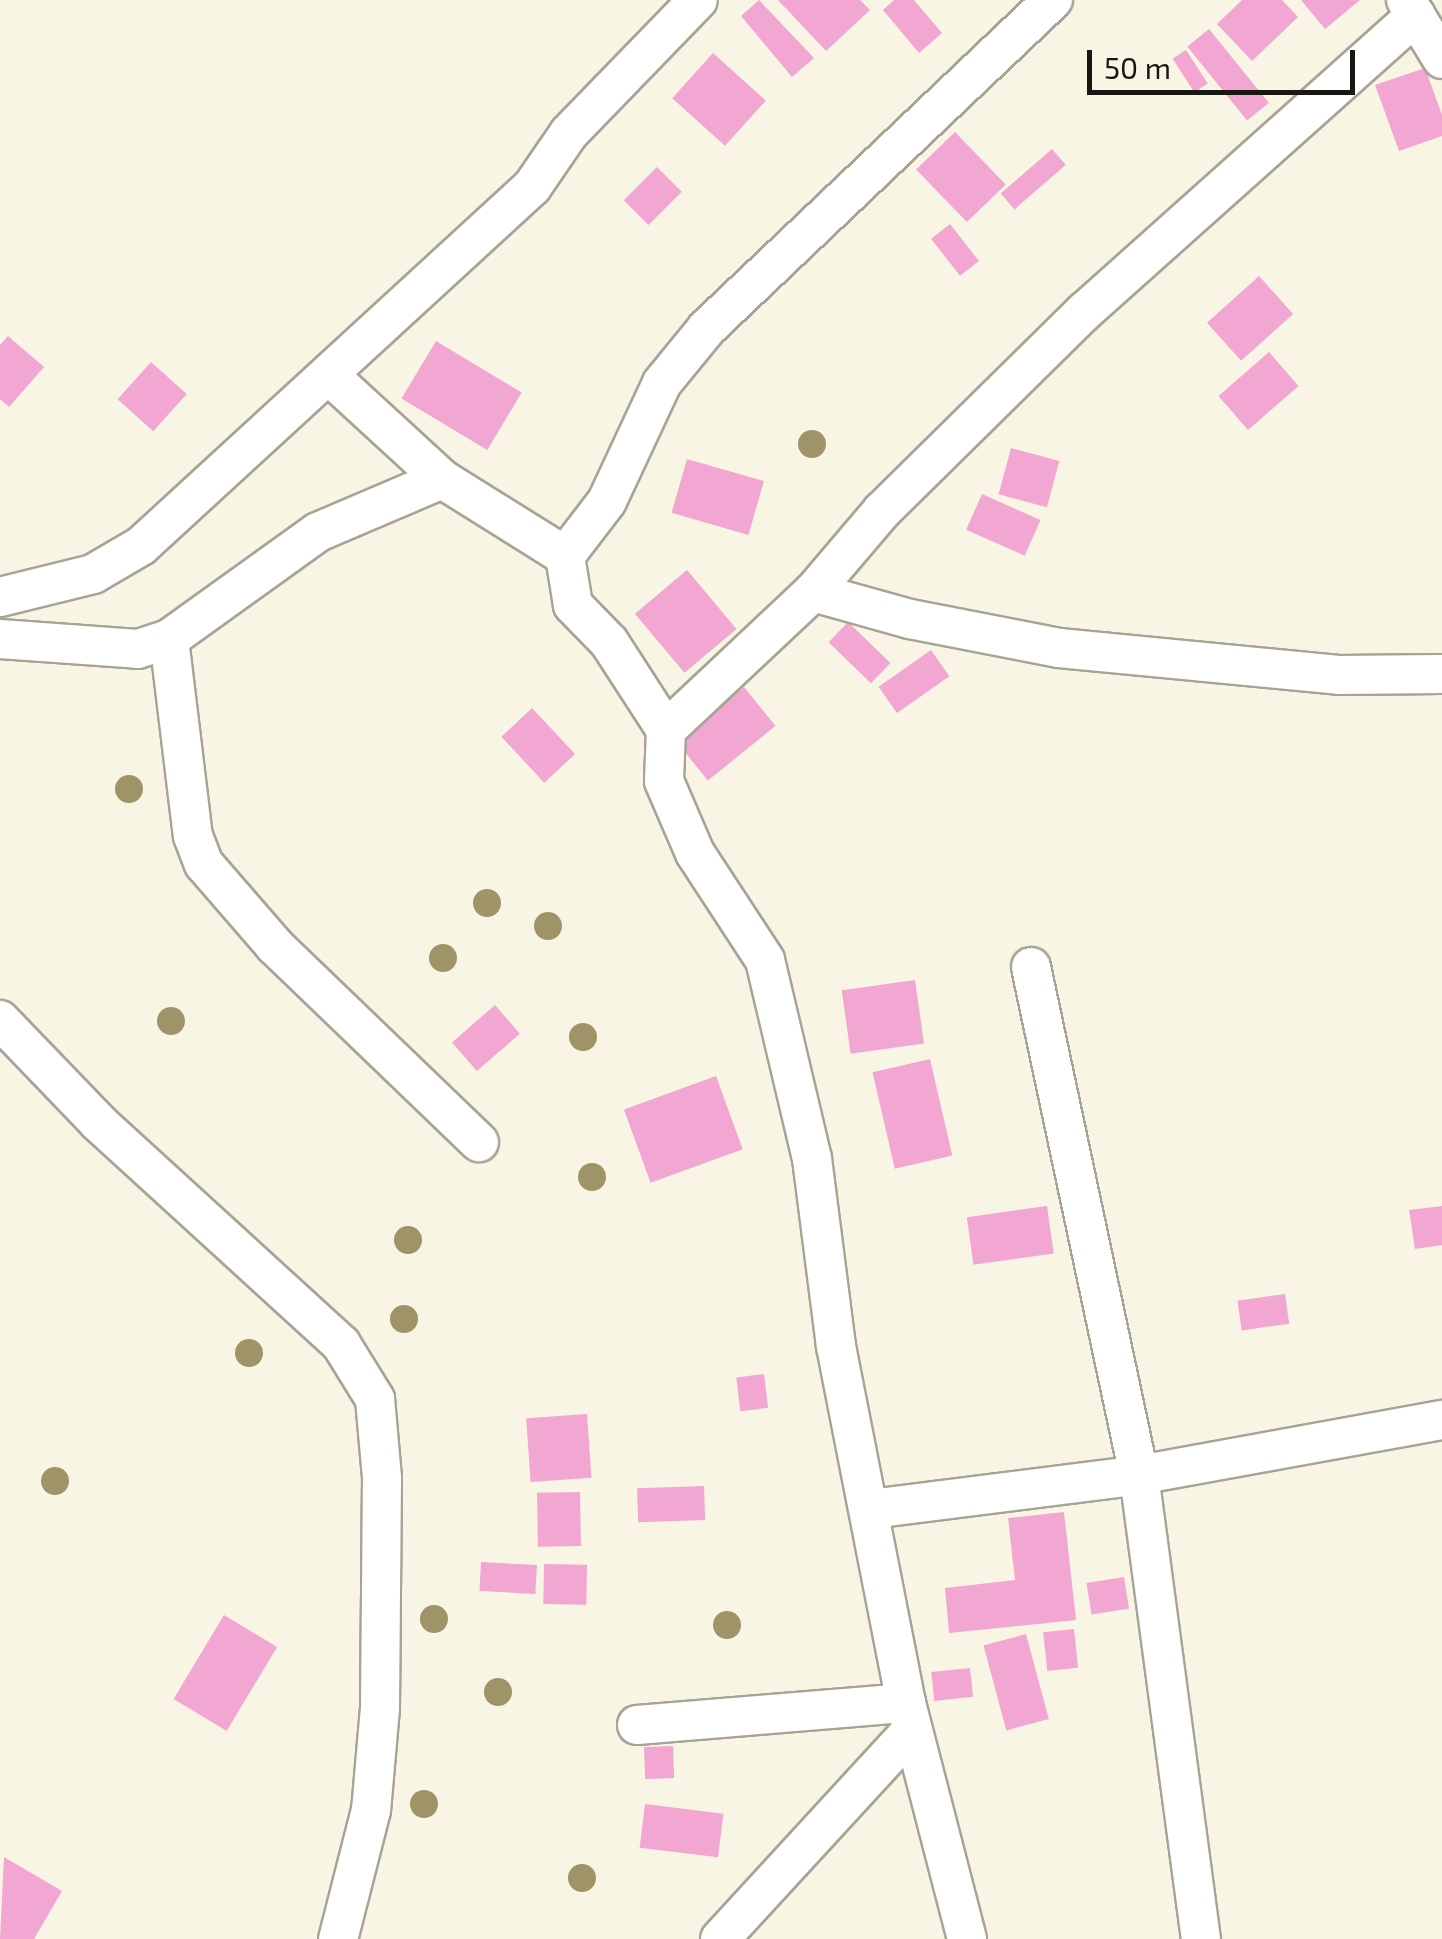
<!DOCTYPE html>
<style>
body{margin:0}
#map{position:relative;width:1442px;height:1939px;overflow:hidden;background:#f9f5e5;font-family:"Exo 2",sans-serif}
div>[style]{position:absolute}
.building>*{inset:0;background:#f2a6d2;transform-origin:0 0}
.roads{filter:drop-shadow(2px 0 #a8a495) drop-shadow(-2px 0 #a8a495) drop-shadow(0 2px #a8a495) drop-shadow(0 -2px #a8a495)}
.minor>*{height:38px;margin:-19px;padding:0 19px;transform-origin:19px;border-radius:19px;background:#fff}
.trees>*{width:28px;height:28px;margin:-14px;border-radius:50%;background:#9e9467}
span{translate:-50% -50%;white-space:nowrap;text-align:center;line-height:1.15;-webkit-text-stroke:8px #f9f5e5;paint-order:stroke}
.scale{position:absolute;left:1087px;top:50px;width:268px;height:45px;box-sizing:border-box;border:5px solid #181711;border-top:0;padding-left:12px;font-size:30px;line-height:35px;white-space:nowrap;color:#181711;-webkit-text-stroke:8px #f9f5e5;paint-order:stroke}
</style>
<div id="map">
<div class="building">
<div style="clip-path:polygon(759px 0,814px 58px,792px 77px,741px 16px)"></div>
<div style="clip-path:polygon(778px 0,860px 0,870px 10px,826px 51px)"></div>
<div style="clip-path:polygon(894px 0,914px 0,942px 33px,919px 53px,883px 10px)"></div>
<div style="clip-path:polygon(1242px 0,1282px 0,1298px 17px,1252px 61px,1217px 24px)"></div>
<div style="clip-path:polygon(1301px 0,1360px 0,1325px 29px)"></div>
<div style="left:1209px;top:29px;width:95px;height:28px;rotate:51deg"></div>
<div style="left:1186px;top:50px;width:40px;height:16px;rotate:57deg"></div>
<div style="left:713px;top:53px;width:71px;height:61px;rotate:42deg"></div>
<div style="clip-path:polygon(1425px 68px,1442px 115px,1442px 136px,1399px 151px,1375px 85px)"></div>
<div style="left:955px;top:132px;width:73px;height:54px;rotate:46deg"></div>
<div style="left:1052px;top:149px;width:21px;height:68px;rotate:49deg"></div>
<div style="left:657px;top:167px;width:35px;height:47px;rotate:45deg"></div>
<div style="left:950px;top:224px;width:47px;height:24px;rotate:52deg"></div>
<div style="left:1259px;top:276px;width:51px;height:70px;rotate:48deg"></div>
<div style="clip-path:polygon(8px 336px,44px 367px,9px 407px,0 399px,0 345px)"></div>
<div style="left:436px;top:341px;width:100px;height:67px;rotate:31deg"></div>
<div style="left:1269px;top:352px;width:45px;height:67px;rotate:49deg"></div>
<div style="left:151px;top:362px;width:48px;height:50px;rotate:42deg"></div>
<div style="left:1011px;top:448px;width:50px;height:48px;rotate:15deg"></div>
<div style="left:687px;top:459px;width:80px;height:56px;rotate:16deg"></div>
<div style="left:982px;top:494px;width:64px;height:39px;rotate:24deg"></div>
<div style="left:687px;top:570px;width:77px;height:68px;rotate:50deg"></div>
<div style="left:848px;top:622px;width:59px;height:28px;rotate:44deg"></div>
<div style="left:931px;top:650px;width:32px;height:64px;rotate:55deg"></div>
<div style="left:744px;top:687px;width:50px;height:87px;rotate:51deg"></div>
<div style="left:532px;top:708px;width:63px;height:42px;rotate:47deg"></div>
<div style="left:915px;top:980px;width:64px;height:74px;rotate:82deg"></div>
<div style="left:495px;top:1005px;width:38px;height:57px;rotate:49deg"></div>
<div style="left:930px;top:1059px;width:99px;height:59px;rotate:77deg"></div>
<div style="left:716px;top:1076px;width:78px;height:98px;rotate:70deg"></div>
<div style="left:1047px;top:1206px;width:48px;height:81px;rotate:82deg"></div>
<div style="clip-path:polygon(1442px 1206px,1442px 1245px,1415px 1249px,1409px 1210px)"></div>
<div style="left:1285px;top:1294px;width:30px;height:48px;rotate:82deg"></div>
<div style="left:764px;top:1374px;width:34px;height:28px;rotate:83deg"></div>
<div style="left:587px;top:1414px;width:64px;height:61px;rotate:86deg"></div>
<div style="left:704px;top:1486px;width:34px;height:67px;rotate:88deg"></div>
<div style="left:580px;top:1492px;width:54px;height:43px;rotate:89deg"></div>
<div style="clip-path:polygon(1064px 1512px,1076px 1620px,949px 1633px,945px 1588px,1015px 1580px,1008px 1518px)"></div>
<div style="left:481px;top:1562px;width:56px;height:29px;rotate:3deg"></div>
<div style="left:544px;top:1564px;width:43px;height:40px;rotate:1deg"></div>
<div style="left:1124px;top:1577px;width:32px;height:38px;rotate:81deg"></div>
<div style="left:224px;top:1615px;width:62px;height:98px;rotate:31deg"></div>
<div style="left:1074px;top:1629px;width:39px;height:31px;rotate:84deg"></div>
<div style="left:1026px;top:1634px;width:88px;height:44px;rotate:75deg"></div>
<div style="left:970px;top:1668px;width:29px;height:39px;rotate:84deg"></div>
<div style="left:673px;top:1746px;width:32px;height:29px;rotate:88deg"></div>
<div style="left:645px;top:1804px;width:79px;height:44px;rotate:7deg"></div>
<div style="clip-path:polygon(4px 1857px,62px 1891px,34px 1939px,0 1939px)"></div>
</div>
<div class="roads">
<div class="minor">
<div style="left:1406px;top:0;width:69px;rotate:58.6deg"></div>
<div style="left:331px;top:377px;width:151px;rotate:42.6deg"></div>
<div style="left:813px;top:592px;width:101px;rotate:15.6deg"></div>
<div style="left:910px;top:619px;width:152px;rotate:11deg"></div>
<div style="left:1059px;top:648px;width:281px;rotate:5.5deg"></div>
<div style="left:1339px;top:675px;width:103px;rotate:-0.6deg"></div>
<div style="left:0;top:597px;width:96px;rotate:-13.9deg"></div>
<div style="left:93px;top:574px;width:56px;rotate:-30.3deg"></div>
<div style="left:141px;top:546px;width:531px;rotate:-42.56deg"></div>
<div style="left:532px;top:187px;width:65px;rotate:-55.6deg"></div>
<div style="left:569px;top:133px;width:185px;rotate:-45.9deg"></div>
<div style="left:0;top:639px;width:138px;rotate:4.1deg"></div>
<div style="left:138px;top:649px;width:33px;rotate:-18deg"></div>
<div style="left:169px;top:639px;width:183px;rotate:-35.7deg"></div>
<div style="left:318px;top:532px;width:135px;rotate:-23.1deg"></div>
<div style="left:442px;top:479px;width:145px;rotate:32deg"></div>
<div style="left:169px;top:639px;width:198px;rotate:83.1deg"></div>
<div style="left:193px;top:836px;width:30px;rotate:69deg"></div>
<div style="left:204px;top:864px;width:108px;rotate:49.1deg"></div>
<div style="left:275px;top:946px;width:283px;rotate:43.9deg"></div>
<div style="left:666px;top:730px;width:202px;rotate:-43.2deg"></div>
<div style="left:813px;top:592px;width:106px;rotate:-49.6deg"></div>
<div style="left:882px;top:511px;width:284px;rotate:-44.6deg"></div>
<div style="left:1084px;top:312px;width:445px;rotate:-41.8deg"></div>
<div style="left:1031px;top:967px;width:519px;rotate:78deg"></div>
<div style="left:1139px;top:1475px;width:468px;rotate:82.4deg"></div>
<div style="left:0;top:1020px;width:141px;rotate:46.1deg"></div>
<div style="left:98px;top:1122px;width:329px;rotate:42.4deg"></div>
<div style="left:341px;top:1344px;width:65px;rotate:58.3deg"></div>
<div style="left:375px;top:1399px;width:79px;rotate:84.9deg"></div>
<div style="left:382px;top:1478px;width:230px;rotate:90.5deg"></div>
<div style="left:380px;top:1708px;width:102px;rotate:95deg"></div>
<div style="left:371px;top:1810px;width:133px;rotate:104.3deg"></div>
<div style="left:871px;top:1509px;width:270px;rotate:-7.2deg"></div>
<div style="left:1139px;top:1475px;width:308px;rotate:-10.3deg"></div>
<div style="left:637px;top:1725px;width:270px;rotate:-4.7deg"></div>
<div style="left:720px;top:1939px;width:284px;rotate:-47.4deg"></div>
<div style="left:967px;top:1939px;width:244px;rotate:-104.5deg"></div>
<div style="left:906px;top:1703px;width:364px;rotate:-101.1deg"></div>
<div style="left:836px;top:1346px;width:189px;rotate:-97.3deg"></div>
<div style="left:812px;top:1159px;width:204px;rotate:-103.3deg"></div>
<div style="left:765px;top:960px;width:128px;rotate:-123.2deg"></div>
<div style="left:695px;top:853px;width:78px;rotate:-113.3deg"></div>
<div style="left:664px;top:781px;width:51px;rotate:-87.8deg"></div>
<div style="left:666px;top:730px;width:105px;rotate:-122.9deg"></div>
<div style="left:609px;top:642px;width:52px;rotate:-134.2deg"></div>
<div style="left:573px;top:605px;width:50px;rotate:-99.3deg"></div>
<div style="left:565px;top:556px;width:69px;rotate:-52.6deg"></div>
<div style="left:607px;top:501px;width:130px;rotate:-65deg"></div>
<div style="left:662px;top:383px;width:71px;rotate:-50.7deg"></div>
<div style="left:707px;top:328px;width:477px;rotate:-43.5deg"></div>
</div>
</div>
<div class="trees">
<div style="left:812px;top:444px"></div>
<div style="left:129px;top:789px"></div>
<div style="left:487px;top:903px"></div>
<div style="left:548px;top:926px"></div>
<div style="left:443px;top:958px"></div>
<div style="left:171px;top:1021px"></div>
<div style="left:583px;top:1037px"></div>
<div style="left:592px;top:1177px"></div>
<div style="left:408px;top:1240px"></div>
<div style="left:404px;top:1319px"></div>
<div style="left:249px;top:1353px"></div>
<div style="left:55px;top:1481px"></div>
<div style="left:434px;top:1619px"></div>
<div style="left:727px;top:1625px"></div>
<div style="left:498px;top:1692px"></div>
<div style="left:424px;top:1804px"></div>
<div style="left:582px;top:1878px"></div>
</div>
<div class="scale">50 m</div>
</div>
